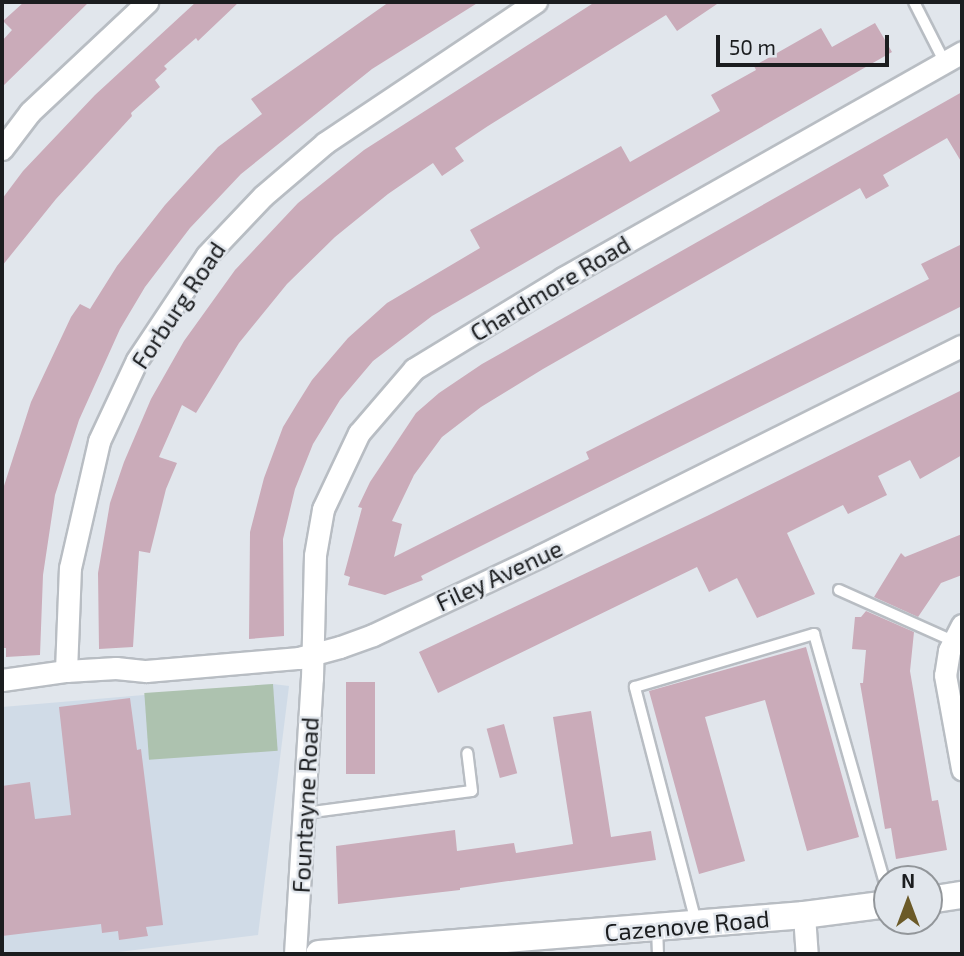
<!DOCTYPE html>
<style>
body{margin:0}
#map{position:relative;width:964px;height:956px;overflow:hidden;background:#e1e6ec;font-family:"Exo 2",sans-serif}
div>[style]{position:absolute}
.built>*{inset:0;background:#d0dbe7}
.green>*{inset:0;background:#adc2af;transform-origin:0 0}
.building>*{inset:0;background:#caabb9;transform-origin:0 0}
.roads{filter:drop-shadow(2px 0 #b8bdc3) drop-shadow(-2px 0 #b8bdc3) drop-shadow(0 2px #b8bdc3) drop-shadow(0 -2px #b8bdc3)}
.service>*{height:10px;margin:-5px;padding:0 5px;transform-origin:5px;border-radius:5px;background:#fff}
.minor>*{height:21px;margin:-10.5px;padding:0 10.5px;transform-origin:10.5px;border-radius:10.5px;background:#fff}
.tertiary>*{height:26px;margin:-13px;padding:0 13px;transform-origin:13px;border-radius:13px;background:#fff}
span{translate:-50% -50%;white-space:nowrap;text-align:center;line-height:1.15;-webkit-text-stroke:5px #e1e6ec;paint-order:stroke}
.street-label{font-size:24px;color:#1b1d1f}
.frame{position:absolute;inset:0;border:4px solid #1b1d1f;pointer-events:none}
.north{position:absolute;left:873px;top:865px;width:70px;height:70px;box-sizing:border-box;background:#e1e6ec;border:2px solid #92969a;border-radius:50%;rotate:0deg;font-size:19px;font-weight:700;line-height:28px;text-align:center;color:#1b1d1f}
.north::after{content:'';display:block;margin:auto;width:24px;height:32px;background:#6b5a28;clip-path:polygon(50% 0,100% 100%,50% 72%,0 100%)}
.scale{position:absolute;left:716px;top:35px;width:173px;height:32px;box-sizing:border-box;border:4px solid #1b1d1f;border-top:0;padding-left:9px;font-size:21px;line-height:24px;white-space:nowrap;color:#1b1d1f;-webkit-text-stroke:5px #e1e6ec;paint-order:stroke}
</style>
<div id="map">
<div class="built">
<div style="clip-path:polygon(273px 684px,289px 686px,258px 935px,102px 954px,2px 954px,2px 707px)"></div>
</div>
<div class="green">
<div style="left:273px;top:684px;width:67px;height:129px;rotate:86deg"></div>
</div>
<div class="building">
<div style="clip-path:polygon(24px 2px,89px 2px,2px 87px,2px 41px,12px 30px,3px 21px)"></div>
<div style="clip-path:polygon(196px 2px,239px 2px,198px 41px,196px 38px,164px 66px,167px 69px,155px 80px,160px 87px,131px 113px,132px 116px,56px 199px,2px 266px,2px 199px,23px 171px,95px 95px)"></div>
<div style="clip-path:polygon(389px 2px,479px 2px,372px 69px,241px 174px,190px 228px,145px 287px,120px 329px,79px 420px,55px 495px,43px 575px,40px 655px,6px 657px,6px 648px,2px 648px,3px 489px,31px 402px,71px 317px,80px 304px,90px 309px,117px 266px,165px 205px,218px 147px,262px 114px,251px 99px)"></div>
<div style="clip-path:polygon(595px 2px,720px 2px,677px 31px,666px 15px,488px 126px,455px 148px,464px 161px,442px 176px,433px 163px,388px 194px,335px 237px,287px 284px,239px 343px,196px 413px,182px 405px,159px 457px,177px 463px,166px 489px,150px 553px,139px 551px,133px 647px,99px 649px,98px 573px,110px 503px,124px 462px,151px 399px,184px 341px,235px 270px,298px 203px,364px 150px)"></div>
<div style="clip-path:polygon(875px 23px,892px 52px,432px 316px,373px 361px,340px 400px,313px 444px,295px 489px,283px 539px,284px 636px,249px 639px,250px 532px,264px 478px,283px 427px,297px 404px,312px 380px,348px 338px,387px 303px,480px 248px,470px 230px,621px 146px,630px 162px,720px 111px,711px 95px,756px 70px,754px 66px,821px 28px,832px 47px)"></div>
<div style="clip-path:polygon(962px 92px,962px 163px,947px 138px,883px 175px,889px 186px,866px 199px,860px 188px,543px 369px,481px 407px,442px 437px,414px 475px,392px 521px,402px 524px,394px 557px,589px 459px,586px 452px,929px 279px,921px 264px,962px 244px,962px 306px,421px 576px,423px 580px,385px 595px,348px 585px,350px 577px,344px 575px,362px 508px,358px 507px,370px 482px,416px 413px,439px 393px,482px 364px)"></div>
<div style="clip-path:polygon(962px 390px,962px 455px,920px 479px,910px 460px,878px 476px,887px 495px,848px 514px,843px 505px,787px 533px,815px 594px,757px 618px,737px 578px,709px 592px,697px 567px,438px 693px,419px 652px,707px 516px)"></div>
<div style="clip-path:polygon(962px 534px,962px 575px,941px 583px,918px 617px,874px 597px,901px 553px,905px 557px)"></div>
<div style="clip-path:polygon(866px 611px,914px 632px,910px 671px,932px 801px,938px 800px,947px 850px,896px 859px,891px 828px,885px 829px,860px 683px,863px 683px,866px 650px,852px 649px,855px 617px,861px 617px)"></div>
<div style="clip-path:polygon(806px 647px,859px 837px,807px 851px,765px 700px,705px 717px,745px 861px,699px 874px,649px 691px)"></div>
<div style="left:346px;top:682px;width:29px;height:92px"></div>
<div style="clip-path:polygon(130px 698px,137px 750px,141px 749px,163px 925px,146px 927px,148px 936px,119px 940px,118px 931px,102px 933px,101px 924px,2px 936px,2px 786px,30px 782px,35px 819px,71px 815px,59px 707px)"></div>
<div style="clip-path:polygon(591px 711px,611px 837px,651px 831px,656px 860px,460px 888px,460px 890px,338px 904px,336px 846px,455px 830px,457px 851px,514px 843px,516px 853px,573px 844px,553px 717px)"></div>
<div style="left:504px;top:724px;width:51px;height:18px;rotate:75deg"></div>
</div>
<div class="roads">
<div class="service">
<div style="left:914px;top:2px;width:68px;rotate:63.1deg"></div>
<div style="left:839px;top:590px;width:125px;rotate:24.1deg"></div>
<div style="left:305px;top:813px;width:168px;rotate:-7.5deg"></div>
<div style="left:472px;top:791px;width:38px;rotate:-97deg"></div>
<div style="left:696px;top:922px;width:243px;rotate:-104.6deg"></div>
<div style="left:635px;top:687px;width:187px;rotate:-16.5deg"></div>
<div style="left:814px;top:634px;width:266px;rotate:74.1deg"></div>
<div style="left:657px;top:926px;width:28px;rotate:88deg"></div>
</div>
<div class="minor">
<div style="left:2px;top:149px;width:46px;rotate:-52.9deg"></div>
<div style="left:30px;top:112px;width:161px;rotate:-43.2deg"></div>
<div style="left:962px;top:625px;width:29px;rotate:117deg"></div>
<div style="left:949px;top:651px;width:24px;rotate:99deg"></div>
<div style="left:945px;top:675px;width:96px;rotate:79.7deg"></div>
<div style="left:66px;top:671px;width:103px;rotate:-87.8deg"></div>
<div style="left:70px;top:568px;width:130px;rotate:-77.1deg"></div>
<div style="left:99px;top:441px;width:89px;rotate:-64.9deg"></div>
<div style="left:137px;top:360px;width:126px;rotate:-56.3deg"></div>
<div style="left:207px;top:255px;width:81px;rotate:-46.5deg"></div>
<div style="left:263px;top:196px;width:82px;rotate:-40.5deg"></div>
<div style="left:325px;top:143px;width:254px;rotate:-33.8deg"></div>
<div style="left:2px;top:680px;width:65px;rotate:-8deg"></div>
<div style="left:66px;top:671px;width:50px;rotate:-3.4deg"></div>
<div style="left:116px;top:668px;width:30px;rotate:6deg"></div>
<div style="left:146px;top:671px;width:154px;rotate:-4.9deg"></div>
<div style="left:299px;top:658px;width:42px;rotate:-15deg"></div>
<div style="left:340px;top:647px;width:35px;rotate:-20deg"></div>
<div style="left:373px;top:635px;width:185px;rotate:-25.3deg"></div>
<div style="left:540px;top:556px;width:471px;rotate:-26.5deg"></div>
<div style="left:804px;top:915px;width:39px;rotate:86deg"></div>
<div style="left:295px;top:954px;width:277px;rotate:-86.5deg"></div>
<div style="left:312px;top:678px;width:123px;rotate:-88.6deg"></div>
<div style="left:315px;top:555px;width:47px;rotate:-80.1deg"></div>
<div style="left:323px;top:509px;width:84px;rotate:-64.7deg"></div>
<div style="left:359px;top:433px;width:84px;rotate:-49.3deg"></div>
<div style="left:414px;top:369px;width:175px;rotate:-31.4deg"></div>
<div style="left:563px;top:278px;width:459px;rotate:-29.5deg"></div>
</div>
<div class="tertiary">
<div style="left:929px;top:900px;width:33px;rotate:-9deg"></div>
<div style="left:319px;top:954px;width:487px;rotate:-4.6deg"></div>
<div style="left:804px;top:915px;width:84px;rotate:-7.5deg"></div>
</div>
</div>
<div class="street-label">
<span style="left:550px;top:288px;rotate:-31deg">Chardmore Road</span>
<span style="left:178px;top:305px;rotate:-56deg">Forburg Road</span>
<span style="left:499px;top:575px;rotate:-25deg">Filey Avenue</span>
<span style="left:305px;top:805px;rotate:-87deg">Fountayne Road</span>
<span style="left:687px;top:925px;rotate:-5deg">Cazenove Road</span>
</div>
<div class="frame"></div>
<div class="north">N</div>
<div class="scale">50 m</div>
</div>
